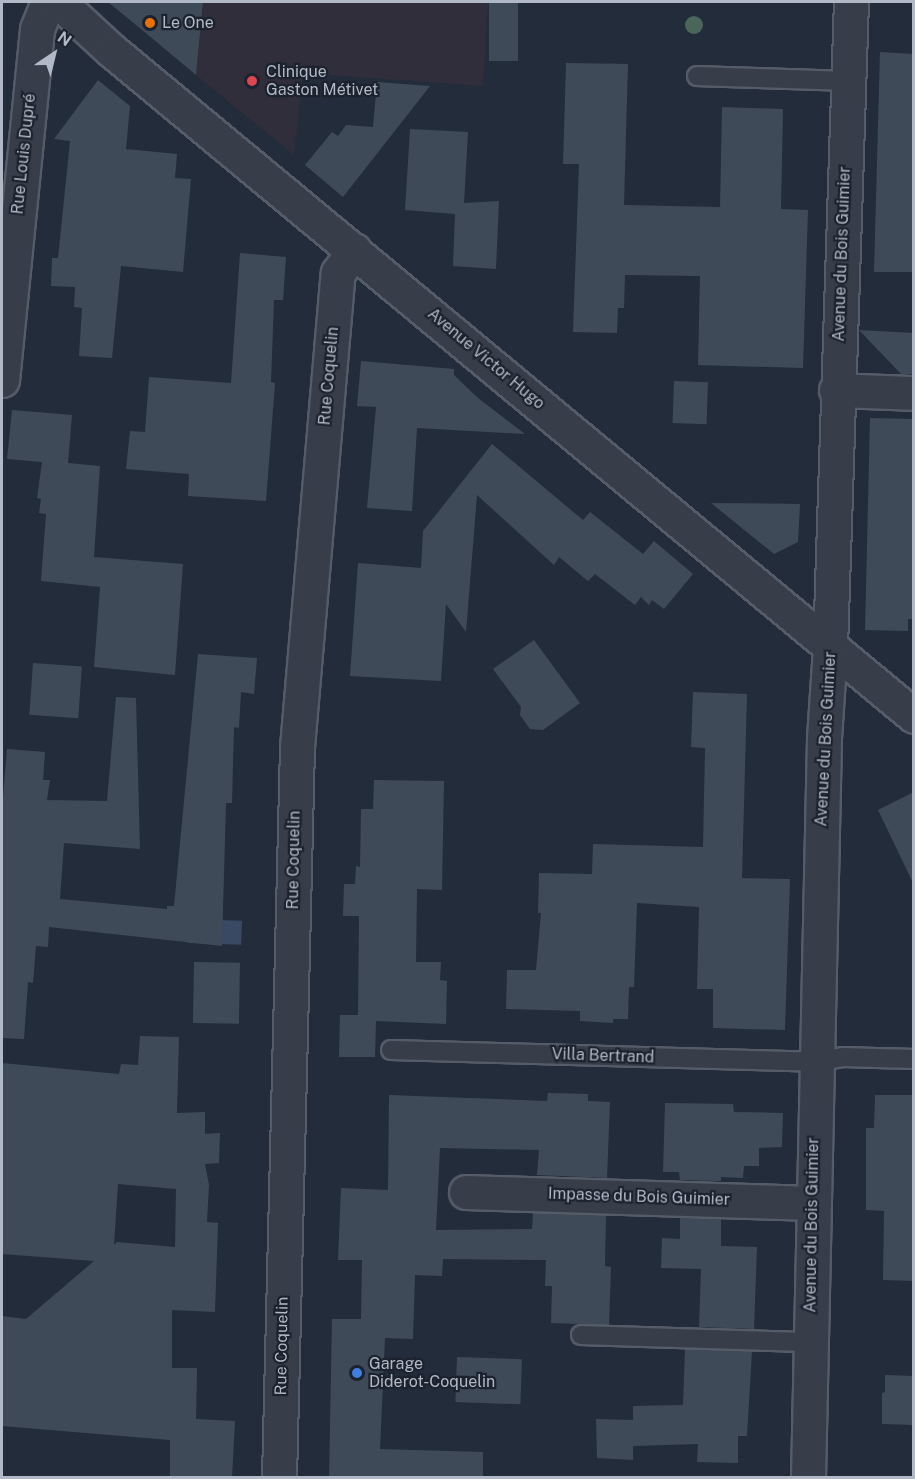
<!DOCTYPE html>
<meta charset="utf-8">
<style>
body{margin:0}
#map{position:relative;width:915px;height:1479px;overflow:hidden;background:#232c3a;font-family:"Public Sans",sans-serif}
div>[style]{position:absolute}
.medical>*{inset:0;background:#312e3c}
.water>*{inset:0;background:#394963;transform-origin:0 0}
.building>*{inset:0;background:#3f4a59;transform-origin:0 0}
.roads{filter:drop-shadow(2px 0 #555c68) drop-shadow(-2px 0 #555c68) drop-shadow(0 2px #555c68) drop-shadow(0 -2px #555c68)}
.service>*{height:18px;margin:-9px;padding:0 9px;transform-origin:9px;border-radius:9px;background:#373e4a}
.minor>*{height:33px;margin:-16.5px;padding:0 16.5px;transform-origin:16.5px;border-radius:16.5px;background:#373e4a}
.tertiary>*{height:33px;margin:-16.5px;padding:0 16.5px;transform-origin:16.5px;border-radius:16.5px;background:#373e4a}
.trees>*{width:18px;height:18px;margin:-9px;border-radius:50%;background:#4a665b}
.dots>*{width:16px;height:16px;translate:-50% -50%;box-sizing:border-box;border:3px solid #1c232f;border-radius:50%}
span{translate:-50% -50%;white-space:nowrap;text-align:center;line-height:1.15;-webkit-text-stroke:4.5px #1c232f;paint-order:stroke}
.poi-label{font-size:16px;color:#b2b9c6}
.left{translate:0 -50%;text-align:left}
.street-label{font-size:16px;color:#b2b9c6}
.frame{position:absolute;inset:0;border:3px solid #b2b9c6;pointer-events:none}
.north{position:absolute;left:24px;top:24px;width:60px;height:60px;-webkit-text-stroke:4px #1c232f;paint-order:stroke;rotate:35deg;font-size:16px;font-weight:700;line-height:24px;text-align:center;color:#b2b9c6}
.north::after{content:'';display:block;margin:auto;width:21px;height:27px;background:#b2b9c6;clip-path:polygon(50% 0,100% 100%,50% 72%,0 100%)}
</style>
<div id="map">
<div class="medical">
<div style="clip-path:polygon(203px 2px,488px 2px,483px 86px,303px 73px,294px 155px,196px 75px)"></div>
</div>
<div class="water">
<div style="left:189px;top:919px;width:53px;height:24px;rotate:2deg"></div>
</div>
<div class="building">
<div style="clip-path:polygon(108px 2px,203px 2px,196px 75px,153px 39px)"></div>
<div style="left:489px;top:2px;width:29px;height:59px"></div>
<div style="clip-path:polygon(880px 52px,914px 54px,914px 272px,874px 272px)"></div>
<div style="clip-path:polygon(566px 63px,628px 64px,624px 205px,720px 207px,722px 107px,783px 109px,781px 209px,808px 210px,803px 368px,698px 365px,700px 276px,625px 275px,624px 308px,618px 308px,617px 333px,573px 332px,579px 164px,563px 164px)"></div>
<div style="clip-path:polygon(98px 80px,130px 106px,126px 149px,177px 154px,175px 178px,191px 179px,183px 272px,121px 266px,112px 358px,79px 356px,82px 308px,74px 307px,75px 287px,51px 286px,52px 258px,58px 258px,70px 141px,54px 139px)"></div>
<div style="clip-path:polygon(377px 82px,430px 86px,343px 197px,305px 165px,332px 132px,338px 136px,346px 125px,373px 127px)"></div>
<div style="clip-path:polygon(410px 129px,468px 132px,464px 203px,499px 201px,496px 269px,453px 266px,455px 214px,405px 210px)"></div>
<div style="clip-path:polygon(240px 253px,286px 257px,283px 300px,274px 300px,271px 382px,275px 383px,266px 501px,188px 496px,189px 474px,126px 469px,130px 431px,145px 432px,149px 377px,231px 383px)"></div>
<div style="clip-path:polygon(859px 330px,914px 333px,914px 374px,901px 374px)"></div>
<div style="clip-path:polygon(361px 361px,454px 369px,454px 375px,478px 398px,525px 434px,417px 428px,412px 511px,367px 508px,376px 407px,357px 406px)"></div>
<div style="left:674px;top:381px;width:34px;height:42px;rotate:2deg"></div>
<div style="clip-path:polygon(12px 410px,72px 415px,68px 463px,100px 466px,94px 557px,183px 564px,175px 675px,94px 667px,100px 587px,41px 581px,46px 514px,39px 513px,41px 499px,37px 498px,42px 462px,7px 459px)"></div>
<div style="clip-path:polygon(870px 418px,914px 419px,914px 619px,908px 619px,908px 631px,865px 630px)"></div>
<div style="clip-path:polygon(492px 444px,583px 520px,590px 512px,643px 554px,654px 541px,693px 574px,664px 609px,652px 600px,649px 605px,641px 597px,635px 605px,595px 574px,588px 581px,559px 557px,554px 565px,477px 495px,466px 632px,446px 604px,441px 681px,350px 676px,358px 563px,421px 568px,423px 531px)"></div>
<div style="clip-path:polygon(711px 503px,800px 504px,798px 542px,774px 554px)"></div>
<div style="clip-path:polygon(534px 640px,580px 703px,543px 730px,530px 729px,520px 715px,521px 707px,493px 669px)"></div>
<div style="clip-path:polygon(198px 654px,257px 658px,254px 694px,241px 692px,239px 728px,234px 727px,232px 803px,226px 803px,222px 946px,49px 927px,48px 947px,36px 946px,33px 983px,28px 982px,24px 1039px,2px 1038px,2px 809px,7px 749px,45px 752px,43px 780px,50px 780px,47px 800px,107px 801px,116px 697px,136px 698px,140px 849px,64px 843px,60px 899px,167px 909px,167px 906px,174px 906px)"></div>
<div style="left:33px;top:663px;width:49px;height:52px;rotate:4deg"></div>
<div style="clip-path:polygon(693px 692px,747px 694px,742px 878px,790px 879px,785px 1030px,713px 1028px,713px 989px,697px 989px,699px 907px,637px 903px,634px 987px,629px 987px,628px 1019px,613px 1019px,613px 1023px,580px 1021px,580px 1011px,506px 1009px,507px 970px,536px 970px,541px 913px,538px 913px,539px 873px,592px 874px,593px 844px,703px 847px,705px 748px,691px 747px)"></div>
<div style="clip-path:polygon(374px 780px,444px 781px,442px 890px,417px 889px,416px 962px,441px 962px,440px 980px,447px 981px,446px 1024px,376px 1021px,375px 1057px,339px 1057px,340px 1015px,358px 1015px,359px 916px,343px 916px,344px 884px,355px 884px,356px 866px,360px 867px,361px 809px,373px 809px)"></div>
<div style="clip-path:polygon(914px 792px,914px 885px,878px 810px)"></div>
<div style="left:194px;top:962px;width:46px;height:61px;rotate:1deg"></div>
<div style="clip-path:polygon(evenodd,140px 1036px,179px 1037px,177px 1113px,205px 1112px,205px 1134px,220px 1133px,219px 1163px,205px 1164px,209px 1185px,207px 1222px,218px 1223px,215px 1312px,172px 1310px,172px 1368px,197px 1368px,196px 1419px,235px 1421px,232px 1478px,170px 1478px,170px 1440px,2px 1426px,2px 1316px,26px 1319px,94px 1261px,2px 1254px,2px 1063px,119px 1074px,121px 1064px,138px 1065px,140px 1036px,118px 1184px,176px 1189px,175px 1247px,117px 1242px,114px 1245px,118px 1184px)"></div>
<div style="clip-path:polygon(548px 1093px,588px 1094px,588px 1101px,610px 1102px,607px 1178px,537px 1175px,539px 1150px,440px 1148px,436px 1230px,532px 1229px,533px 1213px,606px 1215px,605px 1266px,611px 1267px,609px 1325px,551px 1323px,552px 1286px,545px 1286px,546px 1260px,443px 1259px,442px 1276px,415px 1275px,413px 1339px,385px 1338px,380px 1449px,483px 1452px,483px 1478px,329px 1478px,332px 1319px,361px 1319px,362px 1260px,338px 1260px,341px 1188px,388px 1190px,389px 1095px,547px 1101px)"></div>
<div style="clip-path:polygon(875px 1095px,914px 1095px,914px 1281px,883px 1280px,884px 1211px,866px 1210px,866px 1128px,874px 1128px)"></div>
<div style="clip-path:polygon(665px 1103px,733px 1104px,734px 1112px,783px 1113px,782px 1147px,759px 1148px,759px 1166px,744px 1166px,743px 1178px,721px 1177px,721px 1181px,680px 1180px,679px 1172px,663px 1172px)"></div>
<div style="clip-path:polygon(680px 1218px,721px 1219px,721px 1246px,757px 1247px,754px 1329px,699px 1327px,701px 1269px,661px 1268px,662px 1238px,680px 1239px)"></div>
<div style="clip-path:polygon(685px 1349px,752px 1351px,747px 1436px,738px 1436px,738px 1463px,697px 1462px,698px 1444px,633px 1446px,633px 1460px,597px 1458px,596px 1419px,633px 1420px,633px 1406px,683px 1405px)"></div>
<div style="left:457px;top:1357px;width:65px;height:45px;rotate:2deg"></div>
<div style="clip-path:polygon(885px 1375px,914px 1376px,914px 1425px,882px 1424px,882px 1393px,885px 1392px)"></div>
</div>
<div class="roads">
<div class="service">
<div style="left:697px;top:76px;width:151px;rotate:1.9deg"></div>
<div style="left:391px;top:1050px;width:424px;rotate:1.6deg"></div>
<div style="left:815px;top:1062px;width:28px;rotate:-10deg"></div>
<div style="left:843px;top:1057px;width:71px;rotate:1.6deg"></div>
<div style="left:581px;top:1335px;width:229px;rotate:1.8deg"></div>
</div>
<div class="minor">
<div style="left:2px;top:380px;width:353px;rotate:-84.3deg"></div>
<div style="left:37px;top:29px;width:29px;rotate:-68deg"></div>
<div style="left:836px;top:390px;width:78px;rotate:2.2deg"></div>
<div style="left:466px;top:1192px;width:346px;rotate:1.8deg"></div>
<div style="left:279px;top:1478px;width:731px;rotate:-88.59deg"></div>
<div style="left:297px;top:747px;width:476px;rotate:-85.1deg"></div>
<div style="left:338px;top:273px;width:28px;rotate:-55deg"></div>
</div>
<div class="tertiary">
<div style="left:59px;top:2px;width:71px;rotate:42.7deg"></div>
<div style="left:111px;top:50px;width:1043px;rotate:39.67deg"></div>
<div style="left:808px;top:1478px;width:740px;rotate:-88.76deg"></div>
<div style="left:824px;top:738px;width:91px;rotate:-86.2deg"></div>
<div style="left:830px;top:647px;width:645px;rotate:-88.14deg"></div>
</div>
</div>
<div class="trees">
<div style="left:694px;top:25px"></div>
</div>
<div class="dots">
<div style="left:150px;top:23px;background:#e8710a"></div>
<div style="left:252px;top:81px;background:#e0444e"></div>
<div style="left:357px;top:1373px;background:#3f7fe0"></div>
</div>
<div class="poi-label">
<span class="left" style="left:162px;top:23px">Le One</span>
<span class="left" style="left:266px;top:81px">Clinique<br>Gaston Métivet</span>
<span class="left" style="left:369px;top:1373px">Garage<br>Diderot-Coquelin</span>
</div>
<div class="street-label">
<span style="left:24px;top:154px;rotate:-84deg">Rue Louis Dupré</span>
<span style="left:842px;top:254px;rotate:-88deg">Avenue du Bois Guimier</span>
<span style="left:486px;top:359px;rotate:40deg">Avenue Victor Hugo</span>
<span style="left:329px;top:376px;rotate:-85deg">Rue Coquelin</span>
<span style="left:826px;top:739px;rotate:-87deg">Avenue du Bois Guimier</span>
<span style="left:294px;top:860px;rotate:-89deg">Rue Coquelin</span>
<span style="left:603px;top:1056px;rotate:2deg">Villa Bertrand</span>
<span style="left:639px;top:1197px;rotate:2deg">Impasse du Bois Guimier</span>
<span style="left:812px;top:1225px;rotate:-89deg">Avenue du Bois Guimier</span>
<span style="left:282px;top:1346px;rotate:-89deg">Rue Coquelin</span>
</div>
<div class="frame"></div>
<div class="north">N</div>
</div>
